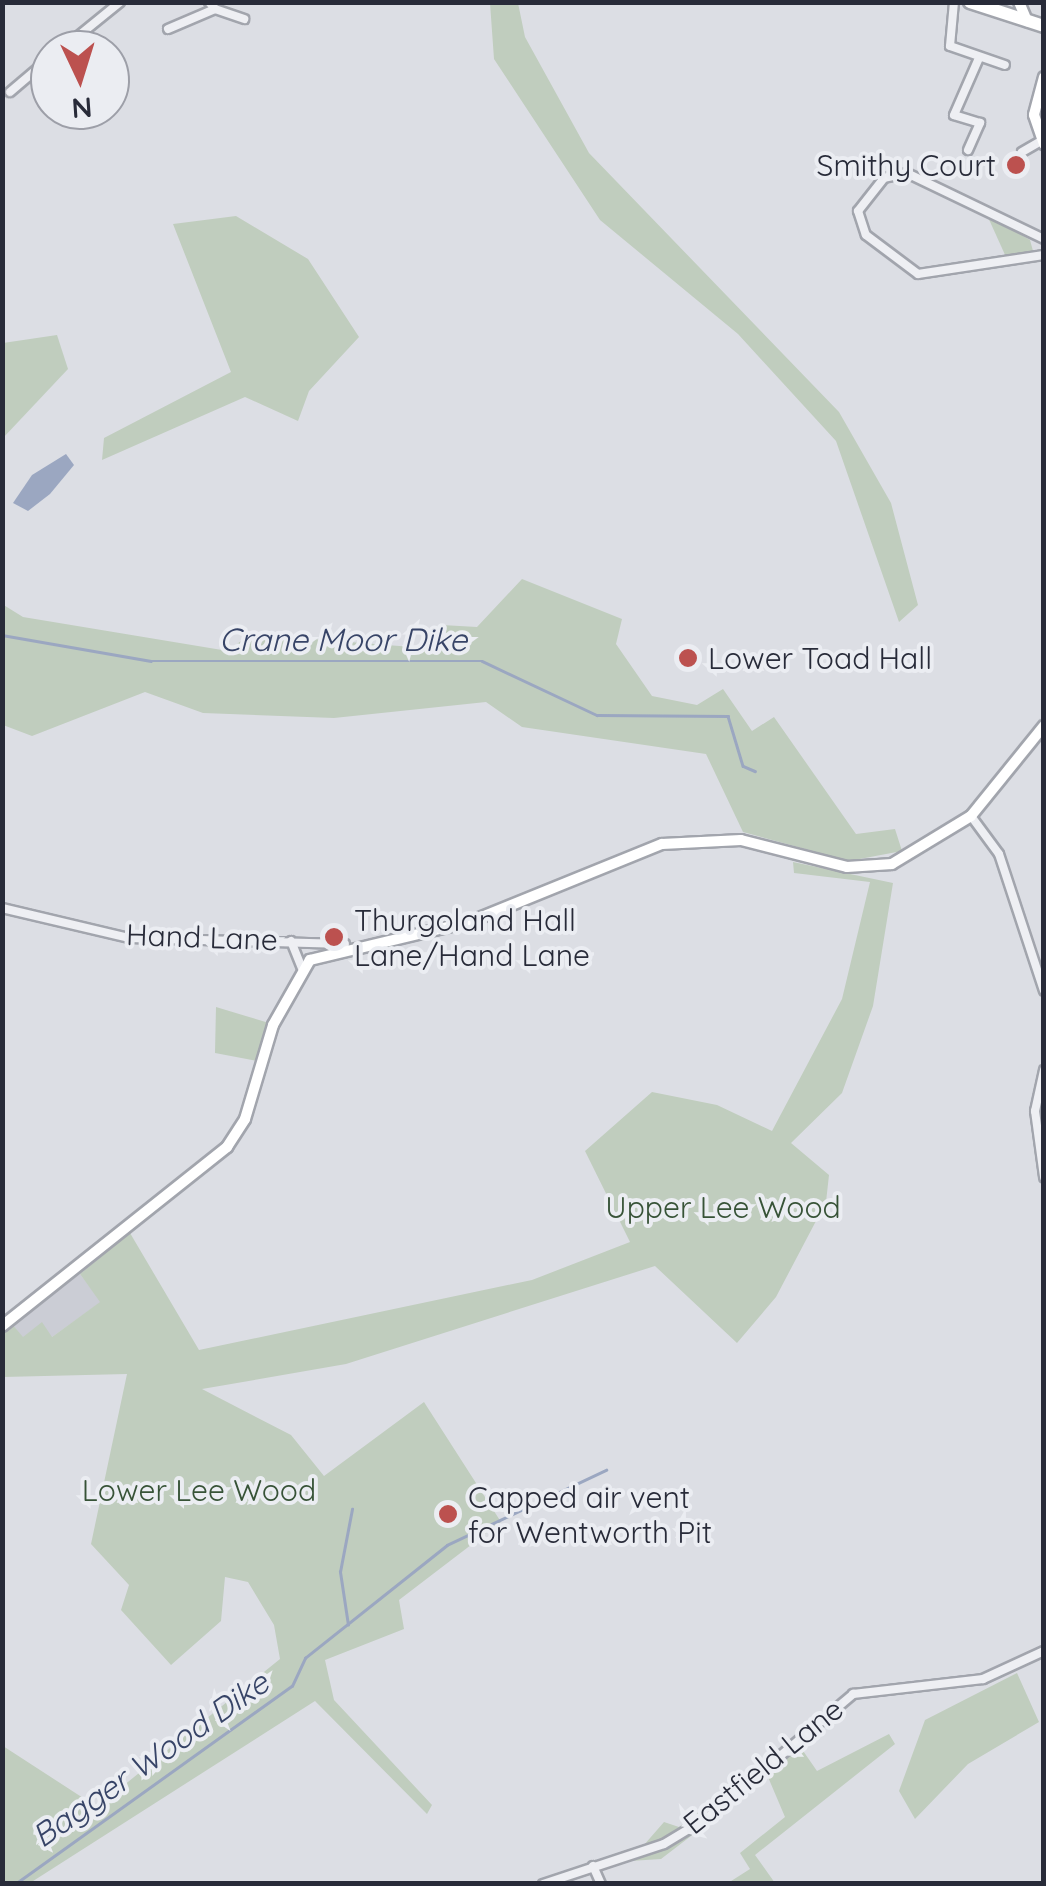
<!DOCTYPE html>
<style>
body{margin:0}
#map{position:relative;width:1046px;height:1886px;overflow:hidden;background:#dcdee4;font-family:Quicksand,sans-serif}
div>[style]{position:absolute}
.built>*{inset:0;background:#cbcdd5}
.green>*{inset:0;background:#c0cdbe}
.water>*{inset:0;background:#9ba7c1}
.stream>*{height:2.5px;margin:-1.25px;padding:0 1.25px;transform-origin:1.25px;border-radius:1.25px;background:#9ba7c1}
.roads{filter:drop-shadow(2px 0 #a2a5ad) drop-shadow(-2px 0 #a2a5ad) drop-shadow(0 2px #a2a5ad) drop-shadow(0 -2px #a2a5ad)}
.street>*{height:8px;margin:-4px;padding:0 4px;transform-origin:4px;border-radius:4px;background:#eeeff3}
.secondary>*{height:10px;margin:-5px;padding:0 5px;transform-origin:5px;border-radius:5px;background:#fff}
.highway>*{height:12px;margin:-6px;padding:0 6px;transform-origin:6px;border-radius:6px;background:#fff}
.dots>*{width:28px;height:28px;translate:-50% -50%;box-sizing:border-box;border:5px solid #ebedf2;border-radius:50%}
span{translate:-50% -50%;white-space:nowrap;text-align:center;line-height:1.15;-webkit-text-stroke:8px #ebedf2;paint-order:stroke}
.poi-label{font-size:30px;color:#282b39}
.right{translate:-100% -50%;text-align:right}
.left{translate:0 -50%;text-align:left}
.street-label{font-size:30px;color:#282b39}
.park-label{font-size:30px;color:#375337}
.water-label{font-size:32px;color:#374467;font-style:italic}
.frame{position:absolute;inset:0;border:5px solid #282b39;pointer-events:none}
.north{position:absolute;left:30px;top:30px;width:100px;height:100px;box-sizing:border-box;background:#ebedf2;border:2px solid #9d9fa8;border-radius:50%;rotate:176deg;font-size:28px;font-weight:700;line-height:40px;text-align:center;color:#282b39}
.north::after{content:'';display:block;margin:auto;width:35px;height:45px;background:#bc514f;clip-path:polygon(50% 0,100% 100%,50% 72%,0 100%)}
</style>
<div id="map">
<div class="built">
<div style="clip-path:polygon(80px 1274px,101px 1302px,52px 1337px,22px 1337px,12px 1324px)"></div>
</div>
<div class="green">
<div style="clip-path:polygon(490px 3px,518px 3px,525px 37px,589px 153px,839px 412px,891px 503px,918px 605px,899px 622px,836px 441px,738px 334px,600px 220px,494px 59px)"></div>
<div style="clip-path:polygon(987px 215px,1030px 240px,1033px 251px,1006px 257px)"></div>
<div style="clip-path:polygon(236px 216px,308px 259px,359px 337px,309px 391px,298px 421px,245px 397px,102px 460px,104px 438px,231px 372px,173px 224px)"></div>
<div style="clip-path:polygon(57px 335px,68px 369px,3px 438px,3px 343px)"></div>
<div style="clip-path:polygon(522px 579px,622px 619px,616px 644px,652px 696px,697px 705px,723px 689px,752px 731px,774px 717px,856px 834px,895px 829px,902px 851px,849px 861px,743px 832px,706px 754px,522px 727px,486px 702px,334px 718px,203px 713px,145px 692px,32px 736px,3px 725px,2px 604px,23px 617px,228px 651px,250px 634px,424px 648px,442px 625px,477px 627px)"></div>
<div style="clip-path:polygon(793px 862px,893px 883px,873px 1006px,842px 1093px,791px 1143px,829px 1175px,826px 1202px,776px 1297px,737px 1343px,655px 1266px,346px 1364px,202px 1389px,291px 1435px,324px 1476px,424px 1402px,501px 1522px,399px 1600px,404px 1629px,325px 1660px,334px 1700px,432px 1805px,427px 1814px,315px 1701px,30px 1883px,3px 1883px,3px 1746px,97px 1807px,280px 1659px,274px 1625px,248px 1582px,225px 1577px,221px 1621px,171px 1665px,121px 1610px,129px 1585px,91px 1544px,127px 1374px,3px 1377px,3px 1333px,12px 1324px,23px 1337px,42px 1322px,52px 1337px,100px 1302px,80px 1274px,130px 1233px,199px 1350px,532px 1280px,630px 1242px,585px 1151px,652px 1092px,717px 1105px,772px 1131px,842px 999px,870px 882px,794px 873px)"></div>
<div style="clip-path:polygon(216px 1007px,269px 1023px,258px 1061px,215px 1053px)"></div>
<div style="clip-path:polygon(1017px 1673px,1039px 1722px,968px 1764px,915px 1819px,899px 1791px,925px 1720px)"></div>
<div style="clip-path:polygon(889px 1734px,895px 1744px,755px 1855px,775px 1883px,728px 1883px,750px 1869px,740px 1853px,785px 1817px,768px 1777px,661px 1859px,630px 1861px,664px 1822px,679px 1827px,768px 1757px,771px 1768px,799px 1745px,817px 1771px)"></div>
</div>
<div class="water">
<div style="clip-path:polygon(66px 454px,74px 465px,50px 494px,28px 511px,13px 503px,32px 475px)"></div>
</div>
<div class="stream">
<div style="left:2px;top:635px;width:151px;rotate:9.9deg"></div>
<div style="left:151px;top:661px;width:331px"></div>
<div style="left:482px;top:661px;width:127px;rotate:25.2deg"></div>
<div style="left:597px;top:715px;width:131px;rotate:0.4deg"></div>
<div style="left:728px;top:716px;width:52px;rotate:73.3deg"></div>
<div style="left:743px;top:766px;width:13px;rotate:23deg"></div>
<div style="left:348px;top:1625px;width:54px;rotate:-98.6deg"></div>
<div style="left:340px;top:1572px;width:64px;rotate:-79.2deg"></div>
<div style="left:15px;top:1884px;width:340px;rotate:-35.6deg"></div>
<div style="left:292px;top:1686px;width:31px;rotate:-65deg"></div>
<div style="left:305px;top:1658px;width:181px;rotate:-38.5deg"></div>
<div style="left:447px;top:1545px;width:176px;rotate:-25.3deg"></div>
</div>
<div class="roads">
<div class="street">
<div style="left:954px;top:2px;width:44px;rotate:95.2deg"></div>
<div style="left:950px;top:46px;width:58px;rotate:19.1deg"></div>
<div style="left:215px;top:9px;width:31px;rotate:19deg"></div>
<div style="left:168px;top:29px;width:51px;rotate:-23.1deg"></div>
<div style="left:215px;top:9px;width:9px;rotate:-131deg"></div>
<div style="left:61px;top:50px;width:76px;rotate:-39.1deg"></div>
<div style="left:10px;top:92px;width:52px;rotate:-40.4deg"></div>
<div style="left:968px;top:150px;width:30px;rotate:-66deg"></div>
<div style="left:980px;top:123px;width:27px;rotate:-163deg"></div>
<div style="left:954px;top:115px;width:62px;rotate:-66.3deg"></div>
<div style="left:1022px;top:152px;width:22px;rotate:-30deg"></div>
<div style="left:1044px;top:239px;width:152px;rotate:-154.3deg"></div>
<div style="left:907px;top:173px;width:24px;rotate:168deg"></div>
<div style="left:884px;top:178px;width:42px;rotate:128.2deg"></div>
<div style="left:858px;top:211px;width:25px;rotate:72deg"></div>
<div style="left:866px;top:235px;width:65px;rotate:36.9deg"></div>
<div style="left:918px;top:274px;width:127px;rotate:-8.6deg"></div>
<div style="left:971px;top:816px;width:47px;rotate:53.6deg"></div>
<div style="left:999px;top:854px;width:144px;rotate:71.8deg"></div>
<div style="left:2px;top:908px;width:130px;rotate:13.3deg"></div>
<div style="left:129px;top:938px;width:216px;rotate:1.6deg"></div>
<div style="left:291px;top:941px;width:29px;rotate:68deg"></div>
<div style="left:1044px;top:1070px;width:42px;rotate:102.4deg"></div>
<div style="left:1035px;top:1111px;width:67px;rotate:82.2deg"></div>
<div style="left:593px;top:1866px;width:20px;rotate:66deg"></div>
<div style="left:543px;top:1884px;width:127px;rotate:-18.3deg"></div>
<div style="left:664px;top:1844px;width:50px;rotate:-31.2deg"></div>
<div style="left:707px;top:1818px;width:192px;rotate:-40.3deg"></div>
<div style="left:853px;top:1694px;width:131px;rotate:-6.6deg"></div>
<div style="left:983px;top:1679px;width:67px;rotate:-24.7deg"></div>
</div>
<div class="secondary">
<div style="left:1019px;top:2px;width:21px;rotate:67deg"></div>
<div style="left:1044px;top:77px;width:39px;rotate:105deg"></div>
<div style="left:1034px;top:115px;width:31px;rotate:71deg"></div>
<div style="left:2px;top:1326px;width:288px;rotate:-38.5deg"></div>
<div style="left:227px;top:1147px;width:33px;rotate:-57deg"></div>
<div style="left:245px;top:1119px;width:98px;rotate:-73.4deg"></div>
<div style="left:273px;top:1025px;width:75px;rotate:-60.4deg"></div>
<div style="left:310px;top:960px;width:167px;rotate:-13.5deg"></div>
<div style="left:472px;top:921px;width:205px;rotate:-22.1deg"></div>
<div style="left:662px;top:844px;width:79px;rotate:-2.9deg"></div>
<div style="left:741px;top:840px;width:109px;rotate:14.3deg"></div>
<div style="left:847px;top:867px;width:45px;rotate:-3.8deg"></div>
<div style="left:892px;top:864px;width:92px;rotate:-31.3deg"></div>
<div style="left:971px;top:816px;width:116px;rotate:-51deg"></div>
</div>
<div class="highway">
<div style="left:970px;top:2px;width:78px;rotate:18deg"></div>
</div>
</div>
<div class="dots">
<div style="left:1016px;top:165px;background:#bc514f"></div>
<div style="left:688px;top:658px;background:#bc514f"></div>
<div style="left:334px;top:937px;background:#bc514f"></div>
<div style="left:448px;top:1514px;background:#bc514f"></div>
</div>
<div class="poi-label">
<span class="right" style="left:996px;top:165px">Smithy Court</span>
<span class="left" style="left:708px;top:658px">Lower Toad Hall</span>
<span class="left" style="left:354px;top:937px">Thurgoland Hall<br>Lane/Hand Lane</span>
<span class="left" style="left:468px;top:1514px">Capped air vent<br>for Wentworth Pit</span>
</div>
<div class="street-label">
<span style="left:202px;top:937px;rotate:2deg">Hand Lane</span>
<span style="left:763px;top:1766px;rotate:-39deg">Eastfield Lane</span>
</div>
<div class="park-label">
<span style="left:723px;top:1207px">Upper Lee Wood</span>
<span style="left:199px;top:1490px">Lower Lee Wood</span>
</div>
<div class="water-label">
<span style="left:343px;top:639px">Crane Moor Dike</span>
<span style="left:150px;top:1759px;rotate:-35deg">Bagger Wood Dike</span>
</div>
<div class="frame"></div>
<div class="north">N</div>
</div>
